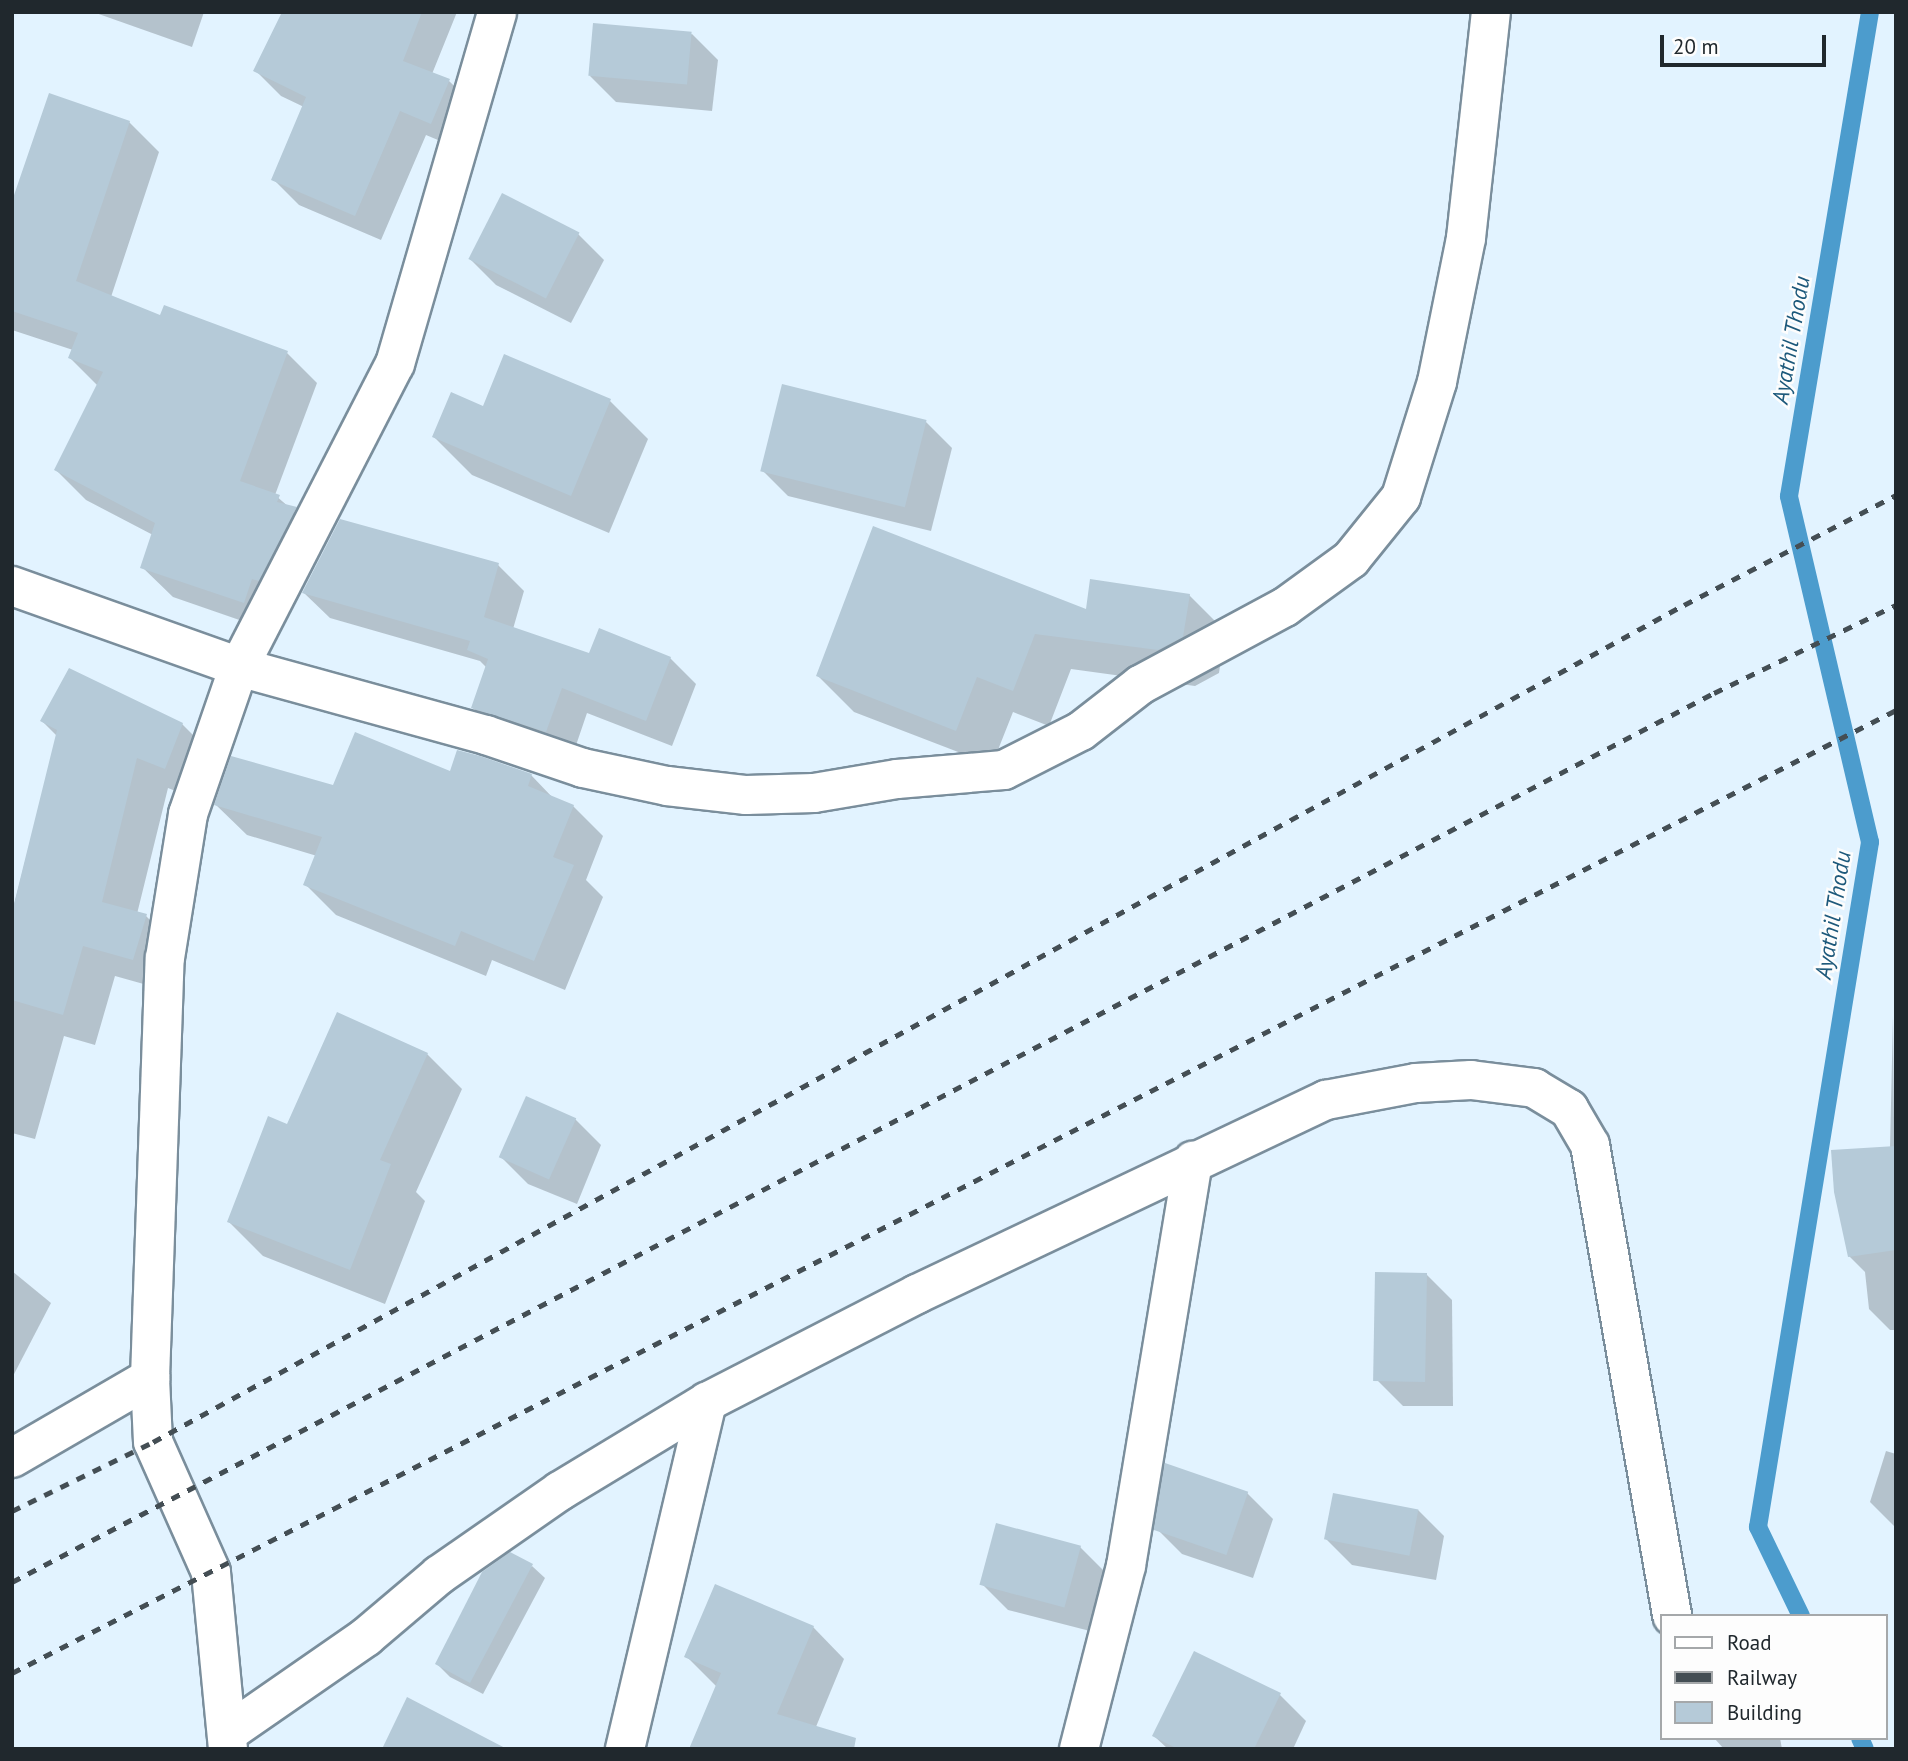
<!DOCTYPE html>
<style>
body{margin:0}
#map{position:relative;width:1908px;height:1761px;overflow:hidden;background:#e2f3ff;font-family:"PT Sans",sans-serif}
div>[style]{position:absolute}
.shadow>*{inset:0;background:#0003}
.stream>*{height:18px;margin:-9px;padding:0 9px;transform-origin:9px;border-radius:9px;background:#4c9ccd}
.building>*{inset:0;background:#b5cad8;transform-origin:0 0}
.roads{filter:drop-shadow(2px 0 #7a8e9c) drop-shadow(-2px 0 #7a8e9c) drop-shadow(0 2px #7a8e9c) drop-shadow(0 -2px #7a8e9c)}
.street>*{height:38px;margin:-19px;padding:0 19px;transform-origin:19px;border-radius:19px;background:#fff}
.rail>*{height:5px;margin-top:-2.5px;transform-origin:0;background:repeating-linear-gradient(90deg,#444e54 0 9px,transparent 0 18px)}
span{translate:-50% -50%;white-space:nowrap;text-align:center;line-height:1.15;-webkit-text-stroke:5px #fdfdfd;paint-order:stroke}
.water-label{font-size:23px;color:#1d597b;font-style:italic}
.frame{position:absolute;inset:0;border:14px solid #20282d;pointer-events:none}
.legend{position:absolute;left:1660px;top:1614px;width:228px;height:126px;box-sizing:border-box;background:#fdfdfd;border:2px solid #a5a8aa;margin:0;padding:9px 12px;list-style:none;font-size:21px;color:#20282d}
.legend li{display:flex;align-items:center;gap:14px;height:35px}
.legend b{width:35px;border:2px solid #a5a8aa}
.scale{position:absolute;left:1660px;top:35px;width:166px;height:32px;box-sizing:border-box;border:4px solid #20282d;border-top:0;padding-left:9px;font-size:21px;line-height:24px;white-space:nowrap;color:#20282d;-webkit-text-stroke:5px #fdfdfd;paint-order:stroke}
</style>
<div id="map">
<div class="shadow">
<div style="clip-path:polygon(93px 12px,204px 12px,192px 47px)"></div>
<div style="clip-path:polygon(284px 12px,457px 12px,432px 74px,449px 81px,475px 106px,457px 148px,426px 135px,381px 240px,299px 205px,273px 179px,304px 107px,281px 96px,255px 70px)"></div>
<div style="clip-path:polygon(692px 34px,718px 60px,712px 111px,616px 102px,590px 76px)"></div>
<div style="clip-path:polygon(129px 122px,159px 152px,111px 297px,161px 317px,287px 353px,317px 383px,275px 495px,326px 539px,274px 632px,173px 597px,142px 567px,153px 535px,86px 500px,56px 470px,98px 386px,70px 358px,73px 350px,12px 330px,12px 207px)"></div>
<div style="clip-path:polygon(578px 234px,604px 260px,571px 323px,496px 285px,470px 259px)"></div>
<div style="clip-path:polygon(610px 401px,648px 439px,609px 533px,472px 475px,434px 437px,484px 409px)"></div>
<div style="clip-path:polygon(926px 422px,952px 448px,931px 531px,788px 496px,762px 470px)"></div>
<div style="clip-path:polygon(498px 565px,524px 591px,513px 629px,590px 656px,670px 658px,696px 684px,672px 746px,587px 713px,572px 757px,499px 734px,473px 708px,487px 668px,480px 661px,330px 618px,304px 593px)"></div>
<div style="clip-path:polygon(1189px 595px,1225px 631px,1219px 673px,1195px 686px,1071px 669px,1049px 726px,1013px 712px,992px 765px,854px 712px,818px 676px,1088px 611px)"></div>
<div style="clip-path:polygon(42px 721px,182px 724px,214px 756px,196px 799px,168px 788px,137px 914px,146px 916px,177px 947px,165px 990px,115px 976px,95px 1045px,64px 1036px,35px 1139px,12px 1133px,12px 913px,57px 736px)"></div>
<div style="clip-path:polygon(451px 773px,531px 775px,554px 799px,573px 806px,603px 836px,586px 880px,603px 897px,565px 990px,492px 960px,486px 976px,336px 915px,305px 884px,317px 856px,247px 835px,216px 805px)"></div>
<div style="clip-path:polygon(1893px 1015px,1896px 1330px,1890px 1330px,1869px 1309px,1865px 1272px,1849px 1256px,1890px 1148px)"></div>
<div style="clip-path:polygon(427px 1054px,462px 1089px,416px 1192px,425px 1201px,385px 1304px,263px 1256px,229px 1222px,288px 1126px)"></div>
<div style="clip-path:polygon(575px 1119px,601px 1145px,577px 1204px,528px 1184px,502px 1158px)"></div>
<div style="clip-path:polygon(12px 1271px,51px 1303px,12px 1378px)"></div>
<div style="clip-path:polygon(1426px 1274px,1452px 1300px,1453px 1406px,1403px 1406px,1377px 1380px)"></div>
<div style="clip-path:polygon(1886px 1451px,1896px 1454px,1896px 1528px,1870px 1502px)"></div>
<div style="clip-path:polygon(1247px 1493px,1273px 1519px,1253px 1578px,1182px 1554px,1156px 1528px)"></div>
<div style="clip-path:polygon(1418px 1510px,1444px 1536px,1436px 1580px,1352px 1565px,1326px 1539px)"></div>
<div style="clip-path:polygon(1080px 1547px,1106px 1573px,1090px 1631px,1008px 1610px,982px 1584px)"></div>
<div style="clip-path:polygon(532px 1566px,545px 1578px,483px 1694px,450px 1677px,437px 1664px)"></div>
<div style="clip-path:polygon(813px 1627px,844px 1659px,813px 1734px,717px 1687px,686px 1656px)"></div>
<div style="clip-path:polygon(1195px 1653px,1280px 1695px,1306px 1721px,1293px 1749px,1168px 1749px,1154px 1736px)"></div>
<div style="clip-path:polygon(1714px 1738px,1780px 1738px,1782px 1749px,1724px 1749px)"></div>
</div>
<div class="stream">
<div style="left:1801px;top:1616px;width:99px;rotate:-115.8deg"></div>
<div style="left:1758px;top:1527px;width:694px;rotate:-80.71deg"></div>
<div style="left:1870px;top:842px;width:355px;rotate:-103.2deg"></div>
<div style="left:1789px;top:496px;width:491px;rotate:-80.5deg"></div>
<div style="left:1860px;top:1738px;width:12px;rotate:66deg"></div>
</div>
<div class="building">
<div style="clip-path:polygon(282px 12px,422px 12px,403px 61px,450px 79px,431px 124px,400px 111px,355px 216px,271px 180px,306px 97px,253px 71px)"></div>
<div style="left:593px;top:23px;width:99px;height:53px;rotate:5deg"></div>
<div style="clip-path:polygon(49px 93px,130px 121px,76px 281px,160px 315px,164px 305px,288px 351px,240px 481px,280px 495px,277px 502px,297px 507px,259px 581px,252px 579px,244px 603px,140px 568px,155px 523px,54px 470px,103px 372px,68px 358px,78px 333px,12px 311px,12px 201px)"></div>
<div style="left:502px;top:193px;width:87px;height:74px;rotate:27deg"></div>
<div style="clip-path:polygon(504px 354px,611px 399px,571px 496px,432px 437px,451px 392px,483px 406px)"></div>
<div style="left:782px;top:384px;width:149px;height:90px;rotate:14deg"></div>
<div style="clip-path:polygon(340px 519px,499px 563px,484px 617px,589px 653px,599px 628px,671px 657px,646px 721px,562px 688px,546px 732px,471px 708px,488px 659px,467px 650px,470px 641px,302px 593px)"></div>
<div style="clip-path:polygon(873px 526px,1086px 609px,1090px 579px,1190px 594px,1183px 637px,1158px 650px,1035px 634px,1013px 691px,977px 677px,956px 731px,816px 676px)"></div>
<div style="clip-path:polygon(69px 668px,183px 723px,165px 769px,137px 758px,102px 902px,147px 914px,133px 960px,83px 946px,63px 1015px,12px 1000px,12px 912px,57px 730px,40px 721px)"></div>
<div style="clip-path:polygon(355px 732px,450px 771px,457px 750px,480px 756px,532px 774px,528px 786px,574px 805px,553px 857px,574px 865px,534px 961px,461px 931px,455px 946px,303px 885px,322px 837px,214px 805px,231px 756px,333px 785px)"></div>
<div style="clip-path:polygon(337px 1012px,428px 1053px,380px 1160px,391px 1164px,350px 1270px,227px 1222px,268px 1116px,287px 1124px)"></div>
<div style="left:526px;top:1096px;width:55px;height:67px;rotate:24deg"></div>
<div style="clip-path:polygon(1896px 1146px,1896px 1250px,1848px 1257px,1834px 1192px,1831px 1150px)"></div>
<div style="left:1375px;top:1272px;width:52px;height:109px;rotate:1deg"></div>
<div style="left:1165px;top:1463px;width:88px;height:67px;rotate:19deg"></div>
<div style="left:1333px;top:1493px;width:87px;height:47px;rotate:11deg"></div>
<div style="left:996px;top:1523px;width:88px;height:64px;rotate:15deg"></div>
<div style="clip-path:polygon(510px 1552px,533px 1564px,470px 1683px,435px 1664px,482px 1572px)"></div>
<div style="clip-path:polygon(715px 1584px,814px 1626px,777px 1714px,856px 1738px,854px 1749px,689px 1749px,721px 1673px,684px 1657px)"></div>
<div style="clip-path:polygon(1194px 1651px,1281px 1693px,1254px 1749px,1178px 1749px,1152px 1736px)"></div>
<div style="clip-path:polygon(407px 1697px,507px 1749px,382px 1749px)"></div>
</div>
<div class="roads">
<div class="street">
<div style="left:12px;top:586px;width:241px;rotate:19.6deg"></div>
<div style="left:239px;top:667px;width:256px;rotate:15.4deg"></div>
<div style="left:486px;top:735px;width:102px;rotate:18.8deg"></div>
<div style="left:583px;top:768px;width:86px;rotate:12.1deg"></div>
<div style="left:667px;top:786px;width:80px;rotate:6.5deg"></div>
<div style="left:746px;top:795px;width:68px;rotate:-1.7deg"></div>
<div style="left:814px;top:793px;width:84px;rotate:-9.6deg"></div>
<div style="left:897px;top:779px;width:107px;rotate:-4.8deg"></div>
<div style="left:1004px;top:770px;width:86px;rotate:-26.9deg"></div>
<div style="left:1081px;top:731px;width:75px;rotate:-37.9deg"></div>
<div style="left:1140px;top:685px;width:165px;rotate:-28.3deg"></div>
<div style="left:1285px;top:607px;width:82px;rotate:-36deg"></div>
<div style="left:1351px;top:559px;width:80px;rotate:-51.1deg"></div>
<div style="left:1401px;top:497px;width:121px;rotate:-72.6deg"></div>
<div style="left:1437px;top:382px;width:147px;rotate:-78.6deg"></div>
<div style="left:1466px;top:238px;width:227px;rotate:-83.7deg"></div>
<div style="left:12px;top:1458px;width:160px;rotate:-30.1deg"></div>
<div style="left:229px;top:1732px;width:167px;rotate:-34.7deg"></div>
<div style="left:366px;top:1637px;width:96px;rotate:-40.3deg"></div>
<div style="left:439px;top:1575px;width:147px;rotate:-34.8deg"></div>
<div style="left:560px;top:1491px;width:172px;rotate:-31.2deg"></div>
<div style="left:707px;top:1402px;width:236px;rotate:-27.2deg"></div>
<div style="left:917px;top:1294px;width:453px;rotate:-25.4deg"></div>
<div style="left:1326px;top:1100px;width:92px;rotate:-10.7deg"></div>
<div style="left:1416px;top:1083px;width:55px;rotate:-3.1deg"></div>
<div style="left:1471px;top:1080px;width:64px;rotate:7.2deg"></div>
<div style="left:1534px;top:1088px;width:41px;rotate:31deg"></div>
<div style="left:1569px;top:1109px;width:42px;rotate:59.7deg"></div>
<div style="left:1590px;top:1145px;width:478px;rotate:80.1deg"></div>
<div style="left:228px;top:1749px;width:178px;rotate:-95.5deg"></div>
<div style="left:211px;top:1572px;width:142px;rotate:-114deg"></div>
<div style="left:153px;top:1442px;width:64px;rotate:-92.7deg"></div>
<div style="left:150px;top:1378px;width:420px;rotate:-88deg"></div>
<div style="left:165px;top:958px;width:146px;rotate:-80.9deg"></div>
<div style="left:188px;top:814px;width:156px;rotate:-70.9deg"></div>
<div style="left:239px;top:667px;width:341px;rotate:-62.8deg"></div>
<div style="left:395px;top:364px;width:366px;rotate:-73.8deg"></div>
<div style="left:625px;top:1749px;width:357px;rotate:-76.7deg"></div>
<div style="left:1079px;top:1749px;width:189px;rotate:-75.6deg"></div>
<div style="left:1126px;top:1566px;width:411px;rotate:-80.6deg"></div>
</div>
</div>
<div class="rail">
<div style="left:12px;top:1511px;width:157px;rotate:-26.1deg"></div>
<div style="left:153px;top:1442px;width:1745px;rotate:-28.67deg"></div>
<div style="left:1684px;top:605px;width:239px;rotate:-27.4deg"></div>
<div style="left:12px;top:1582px;width:1920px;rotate:-27.58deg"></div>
<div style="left:1714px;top:693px;width:202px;rotate:-25.8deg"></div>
<div style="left:12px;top:1673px;width:2116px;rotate:-27.07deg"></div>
</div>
<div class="water-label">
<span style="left:1791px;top:340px;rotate:-80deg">Ayathil Thodu</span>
<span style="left:1833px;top:915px;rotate:-81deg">Ayathil Thodu</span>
</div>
<div class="frame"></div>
<ul class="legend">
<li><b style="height:9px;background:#fff"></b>Road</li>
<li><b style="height:9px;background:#444e54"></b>Railway</li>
<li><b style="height:19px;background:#b5cad8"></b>Building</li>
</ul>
<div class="scale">20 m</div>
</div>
